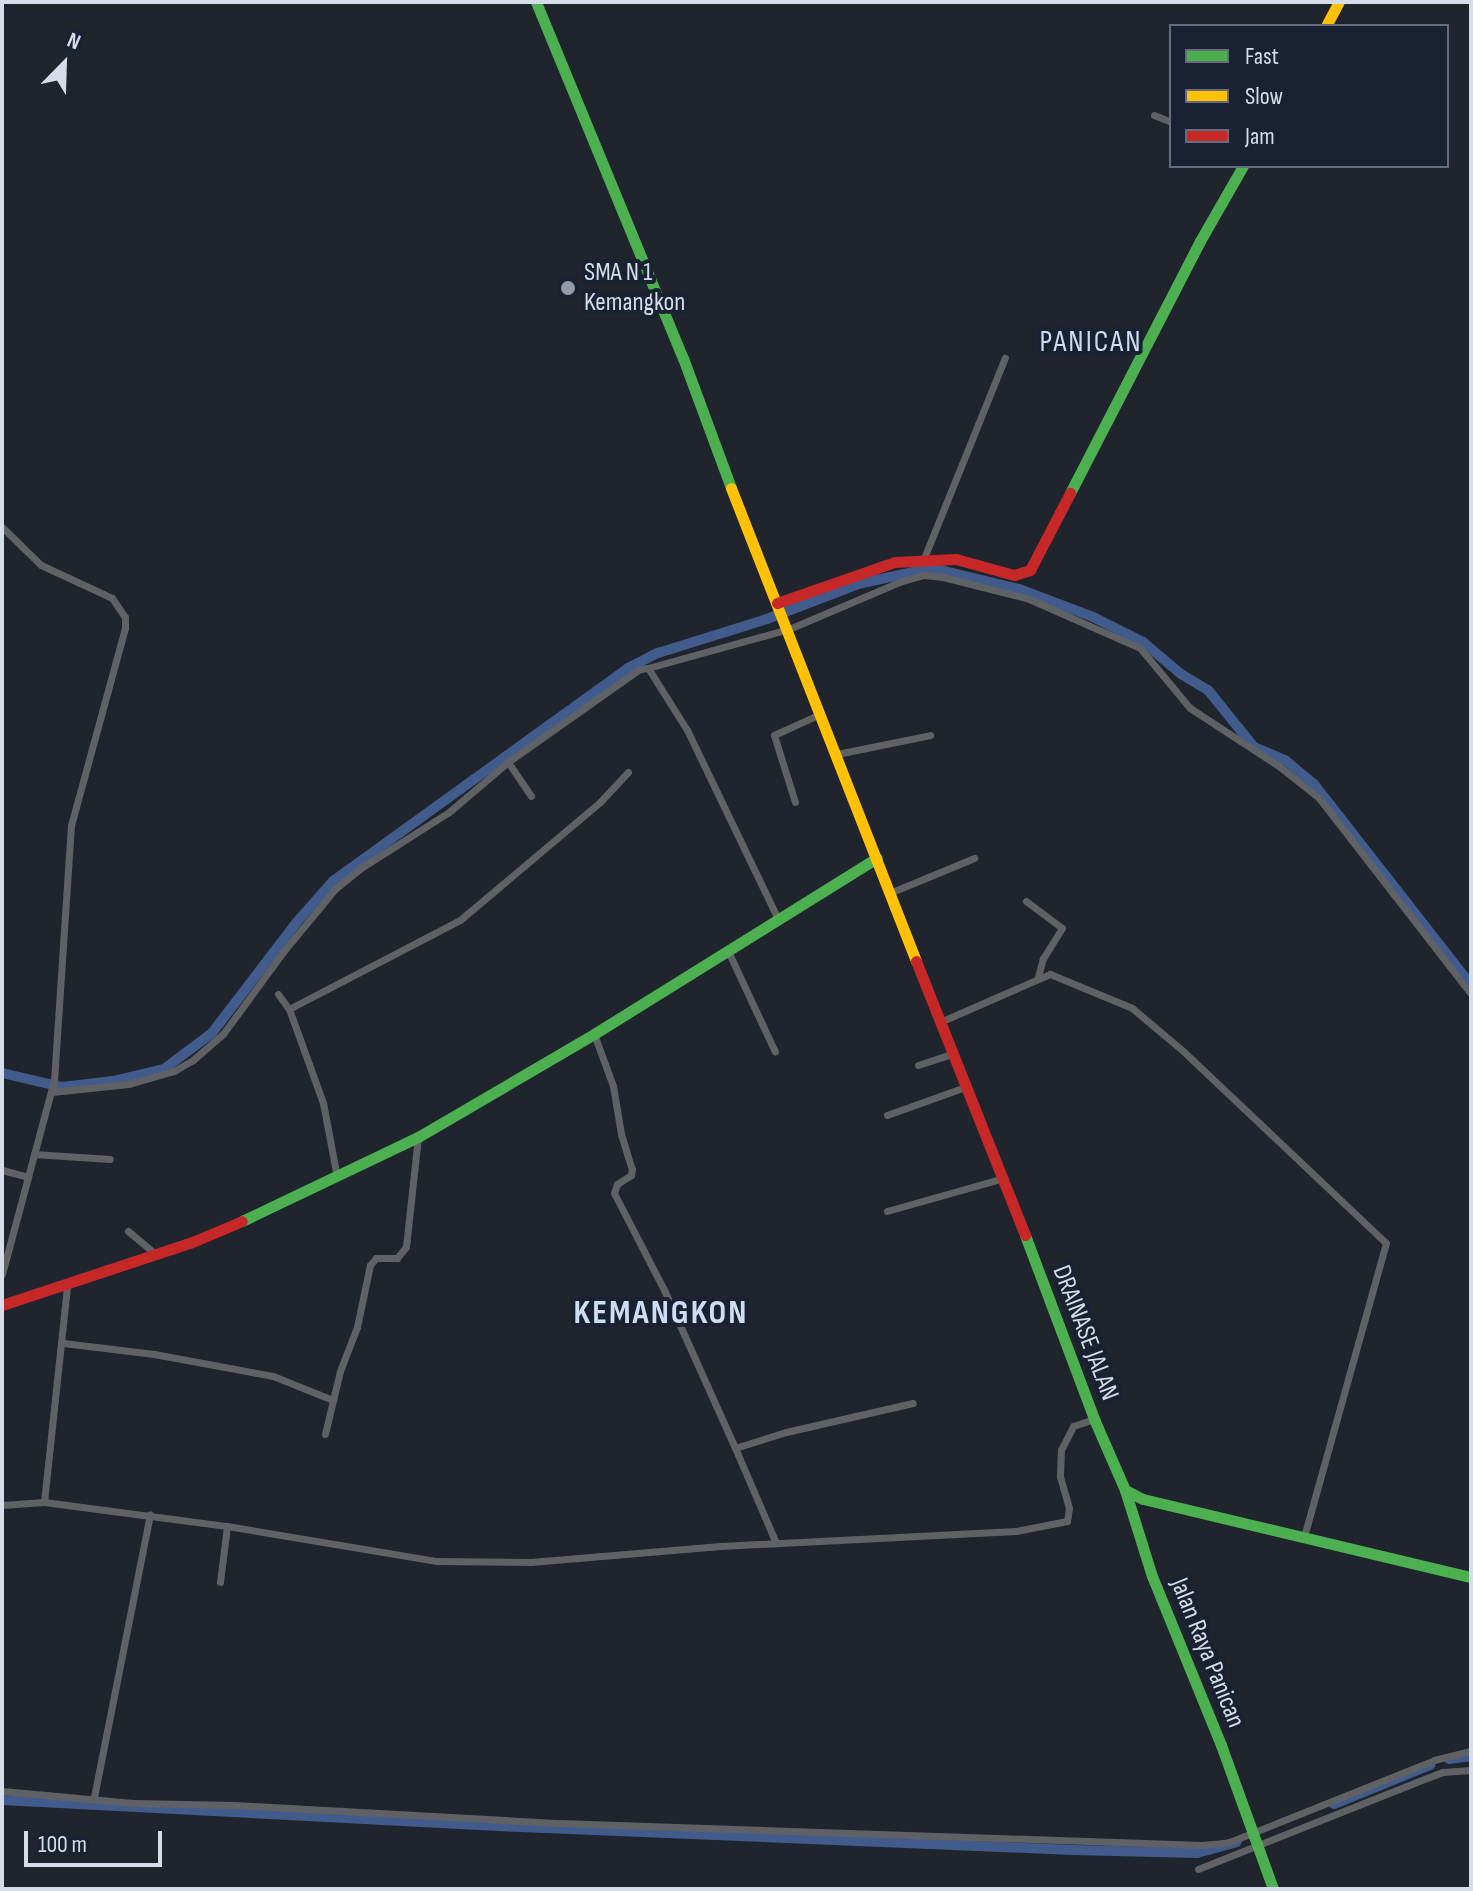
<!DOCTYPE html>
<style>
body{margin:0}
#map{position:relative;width:1473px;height:1891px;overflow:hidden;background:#1f242d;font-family:"Sofia Sans Condensed",sans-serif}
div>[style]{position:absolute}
.canal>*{height:10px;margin:-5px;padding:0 5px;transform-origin:5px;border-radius:5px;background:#415c8c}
.street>*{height:7px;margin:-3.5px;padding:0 3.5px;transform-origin:3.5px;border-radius:3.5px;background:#606165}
.fast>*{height:11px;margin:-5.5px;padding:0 5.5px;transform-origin:5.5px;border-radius:5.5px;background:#4caf50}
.slow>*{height:11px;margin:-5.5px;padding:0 5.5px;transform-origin:5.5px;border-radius:5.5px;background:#ffc107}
.jam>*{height:11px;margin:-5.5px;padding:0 5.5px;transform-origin:5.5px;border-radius:5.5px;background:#c62828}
.dots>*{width:22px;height:22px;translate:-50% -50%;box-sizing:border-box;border:4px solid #192233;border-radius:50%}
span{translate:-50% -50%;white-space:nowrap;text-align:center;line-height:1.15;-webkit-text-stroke:8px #192233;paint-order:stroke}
.poi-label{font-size:26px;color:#d6dce8}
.left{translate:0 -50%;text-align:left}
.street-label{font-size:26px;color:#d6dce8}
.quarter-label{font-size:30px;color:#cfddf4;letter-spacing:2px}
.district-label{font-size:34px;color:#cfddf4;font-weight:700;letter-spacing:2px}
.frame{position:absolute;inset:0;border:4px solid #d6dce8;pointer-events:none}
.legend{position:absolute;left:1169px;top:24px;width:280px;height:144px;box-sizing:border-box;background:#192233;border:2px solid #656c7b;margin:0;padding:10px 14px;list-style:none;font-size:24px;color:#d6dce8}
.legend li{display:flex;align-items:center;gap:16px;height:40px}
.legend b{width:40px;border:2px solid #656c7b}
.north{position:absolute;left:24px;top:24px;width:80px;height:80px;-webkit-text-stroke:6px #192233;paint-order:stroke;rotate:23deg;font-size:22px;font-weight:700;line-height:32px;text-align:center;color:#d6dce8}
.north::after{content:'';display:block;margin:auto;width:28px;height:36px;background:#d6dce8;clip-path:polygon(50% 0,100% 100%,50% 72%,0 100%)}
.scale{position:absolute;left:24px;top:1831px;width:138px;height:36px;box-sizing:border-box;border:4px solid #d6dce8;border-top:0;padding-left:10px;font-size:24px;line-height:28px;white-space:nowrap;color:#d6dce8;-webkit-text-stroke:6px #192233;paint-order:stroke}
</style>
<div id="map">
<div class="canal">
<div style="left:2px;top:1073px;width:62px;rotate:13.1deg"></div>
<div style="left:62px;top:1087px;width:51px;rotate:-6.7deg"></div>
<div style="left:113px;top:1081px;width:52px;rotate:-13.2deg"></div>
<div style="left:164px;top:1069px;width:60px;rotate:-36.9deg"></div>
<div style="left:212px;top:1033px;width:138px;rotate:-52.6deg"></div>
<div style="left:296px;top:923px;width:56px;rotate:-48.6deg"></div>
<div style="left:333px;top:881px;width:364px;rotate:-35.8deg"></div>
<div style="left:628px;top:668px;width:34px;rotate:-27deg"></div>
<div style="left:658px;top:653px;width:114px;rotate:-17.3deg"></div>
<div style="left:767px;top:619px;width:97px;rotate:-21deg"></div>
<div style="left:858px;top:584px;width:76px;rotate:-12.2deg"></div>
<div style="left:932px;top:568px;width:89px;rotate:13.6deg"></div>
<div style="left:1019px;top:589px;width:79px;rotate:20.7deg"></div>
<div style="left:1093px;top:617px;width:56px;rotate:26.6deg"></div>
<div style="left:1143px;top:642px;width:50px;rotate:40.1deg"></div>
<div style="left:1181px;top:674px;width:31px;rotate:31deg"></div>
<div style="left:1208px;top:690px;width:73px;rotate:51.1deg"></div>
<div style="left:1254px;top:747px;width:34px;rotate:23deg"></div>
<div style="left:1285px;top:760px;width:38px;rotate:40deg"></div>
<div style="left:1314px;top:784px;width:255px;rotate:52deg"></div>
<div style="left:1449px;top:1759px;width:22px;rotate:-8deg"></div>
<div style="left:2px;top:1800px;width:497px;rotate:3deg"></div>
<div style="left:498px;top:1826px;width:576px;rotate:2.39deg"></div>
<div style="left:1074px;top:1850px;width:123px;rotate:1.4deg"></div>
<div style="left:1197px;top:1853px;width:41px;rotate:-15.4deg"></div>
<div style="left:1334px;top:1804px;width:104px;rotate:-22.1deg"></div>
</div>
<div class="street">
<div style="left:1154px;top:115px;width:18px;rotate:22deg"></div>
<div style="left:2px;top:527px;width:54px;rotate:44.3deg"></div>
<div style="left:41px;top:565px;width:78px;rotate:24.9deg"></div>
<div style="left:112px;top:598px;width:23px;rotate:56deg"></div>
<div style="left:125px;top:617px;width:11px;rotate:90deg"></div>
<div style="left:125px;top:628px;width:204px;rotate:105.3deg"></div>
<div style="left:71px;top:825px;width:256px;rotate:93.8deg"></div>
<div style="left:54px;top:1080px;width:201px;rotate:105deg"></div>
<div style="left:924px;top:558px;width:216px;rotate:-68deg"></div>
<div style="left:837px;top:754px;width:95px;rotate:-11.5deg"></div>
<div style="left:508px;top:762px;width:41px;rotate:55.9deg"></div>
<div style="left:795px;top:802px;width:70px;rotate:-107.4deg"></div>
<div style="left:774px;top:735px;width:51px;rotate:-24.5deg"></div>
<div style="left:892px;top:892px;width:89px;rotate:-22.5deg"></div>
<div style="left:1026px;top:901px;width:45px;rotate:36.9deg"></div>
<div style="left:1062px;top:928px;width:36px;rotate:122deg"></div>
<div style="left:1043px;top:958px;width:20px;rotate:105deg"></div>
<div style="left:778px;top:919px;width:210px;rotate:-115.7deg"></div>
<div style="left:687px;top:730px;width:73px;rotate:-122.2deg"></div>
<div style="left:648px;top:668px;width:146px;rotate:-15.5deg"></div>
<div style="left:789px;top:629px;width:120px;rotate:-23.1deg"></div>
<div style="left:899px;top:582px;width:26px;rotate:-16deg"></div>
<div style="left:924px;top:575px;width:19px;rotate:6deg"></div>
<div style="left:943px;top:577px;width:89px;rotate:14.3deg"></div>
<div style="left:1029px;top:599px;width:121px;rotate:23.8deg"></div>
<div style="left:1140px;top:648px;width:78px;rotate:50.2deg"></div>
<div style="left:1190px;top:708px;width:108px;rotate:33.2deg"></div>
<div style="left:1280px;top:767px;width:50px;rotate:38.5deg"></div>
<div style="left:1319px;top:798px;width:248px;rotate:52.2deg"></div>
<div style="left:728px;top:951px;width:111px;rotate:65deg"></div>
<div style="left:278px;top:994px;width:19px;rotate:54deg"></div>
<div style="left:289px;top:1009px;width:100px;rotate:70.1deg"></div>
<div style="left:323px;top:1103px;width:75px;rotate:79.3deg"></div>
<div style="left:289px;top:1009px;width:193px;rotate:-27.5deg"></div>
<div style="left:460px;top:920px;width:183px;rotate:-40.1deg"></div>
<div style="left:600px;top:802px;width:41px;rotate:-47deg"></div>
<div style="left:940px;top:1022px;width:120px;rotate:-23.6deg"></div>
<div style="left:1050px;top:974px;width:89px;rotate:22.5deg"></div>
<div style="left:1132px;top:1008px;width:67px;rotate:40.1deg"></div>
<div style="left:1183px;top:1051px;width:279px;rotate:43.4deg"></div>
<div style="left:1386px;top:1243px;width:305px;rotate:105.6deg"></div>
<div style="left:594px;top:1034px;width:55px;rotate:69.9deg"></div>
<div style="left:613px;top:1086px;width:49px;rotate:80.5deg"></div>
<div style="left:621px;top:1134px;width:37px;rotate:73deg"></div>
<div style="left:632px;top:1169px;width:6px;rotate:99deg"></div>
<div style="left:631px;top:1175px;width:17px;rotate:147deg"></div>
<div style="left:617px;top:1184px;width:9px;rotate:108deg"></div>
<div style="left:614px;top:1193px;width:111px;rotate:62.7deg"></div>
<div style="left:665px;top:1292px;width:171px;rotate:65.8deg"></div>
<div style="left:918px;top:1065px;width:35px;rotate:-18deg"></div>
<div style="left:52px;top:1092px;width:77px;rotate:-5.9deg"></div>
<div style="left:129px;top:1084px;width:47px;rotate:-16.1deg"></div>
<div style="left:174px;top:1071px;width:22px;rotate:-30deg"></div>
<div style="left:193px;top:1060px;width:40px;rotate:-41deg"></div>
<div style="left:223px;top:1034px;width:102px;rotate:-53.8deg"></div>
<div style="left:283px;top:952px;width:82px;rotate:-50.5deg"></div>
<div style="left:335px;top:889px;width:33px;rotate:-39deg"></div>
<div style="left:361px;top:868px;width:104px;rotate:-32.5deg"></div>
<div style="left:449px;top:812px;width:77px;rotate:-40.3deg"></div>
<div style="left:508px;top:762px;width:161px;rotate:-35.2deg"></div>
<div style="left:640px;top:669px;width:8px;rotate:-7deg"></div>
<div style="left:887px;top:1115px;width:83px;rotate:-19.7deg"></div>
<div style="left:34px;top:1154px;width:76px;rotate:3.8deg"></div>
<div style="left:2px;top:1170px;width:27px;rotate:15deg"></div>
<div style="left:887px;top:1211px;width:122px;rotate:-15.8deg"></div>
<div style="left:128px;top:1231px;width:38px;rotate:40deg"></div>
<div style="left:63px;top:1343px;width:92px;rotate:6.9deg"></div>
<div style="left:154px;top:1354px;width:121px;rotate:10.5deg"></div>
<div style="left:273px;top:1376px;width:65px;rotate:21.8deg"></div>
<div style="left:325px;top:1434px;width:65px;rotate:-76.6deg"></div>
<div style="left:340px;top:1371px;width:47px;rotate:-68.9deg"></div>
<div style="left:357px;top:1327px;width:63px;rotate:-78.2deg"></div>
<div style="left:370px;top:1265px;width:9px;rotate:-49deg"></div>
<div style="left:376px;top:1258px;width:21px"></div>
<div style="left:397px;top:1258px;width:14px;rotate:-51deg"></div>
<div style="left:406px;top:1247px;width:111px;rotate:-83.8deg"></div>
<div style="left:44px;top:1502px;width:185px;rotate:7.5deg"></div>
<div style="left:227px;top:1526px;width:213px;rotate:9.5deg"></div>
<div style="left:437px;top:1561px;width:94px;rotate:0.6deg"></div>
<div style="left:531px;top:1562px;width:190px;rotate:-4.8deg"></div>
<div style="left:720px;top:1546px;width:296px;rotate:-2.9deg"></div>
<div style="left:1016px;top:1531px;width:52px;rotate:-11.1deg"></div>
<div style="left:1067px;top:1521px;width:13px;rotate:-81deg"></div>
<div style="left:1069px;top:1508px;width:33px;rotate:-106deg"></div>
<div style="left:1060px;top:1476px;width:26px;rotate:-88deg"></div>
<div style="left:1061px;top:1450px;width:27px;rotate:-63deg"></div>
<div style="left:1073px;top:1426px;width:22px;rotate:-18deg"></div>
<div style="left:2px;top:1505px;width:42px;rotate:-4.1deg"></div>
<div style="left:44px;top:1502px;width:217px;rotate:-83.9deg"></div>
<div style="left:776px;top:1543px;width:103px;rotate:-113.3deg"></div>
<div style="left:735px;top:1448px;width:53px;rotate:-17.4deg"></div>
<div style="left:786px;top:1432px;width:130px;rotate:-12.9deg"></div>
<div style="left:220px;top:1582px;width:56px;rotate:-82.9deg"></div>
<div style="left:2px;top:1791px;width:134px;rotate:5.2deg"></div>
<div style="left:135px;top:1803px;width:100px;rotate:1.1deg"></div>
<div style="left:235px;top:1805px;width:325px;rotate:3.2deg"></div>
<div style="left:560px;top:1823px;width:642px;rotate:1.96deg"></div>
<div style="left:1202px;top:1845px;width:25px;rotate:-5deg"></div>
<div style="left:1227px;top:1843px;width:223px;rotate:-21.8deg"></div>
<div style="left:1434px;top:1760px;width:38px;rotate:-14deg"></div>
<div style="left:94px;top:1797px;width:288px;rotate:-78.8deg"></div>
<div style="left:1198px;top:1869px;width:232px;rotate:-21.7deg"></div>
<div style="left:1414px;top:1783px;width:31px;rotate:-21deg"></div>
<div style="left:1443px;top:1772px;width:28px;rotate:-4deg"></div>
</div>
<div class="fast">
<div style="left:536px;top:2px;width:385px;rotate:67.6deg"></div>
<div style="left:683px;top:358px;width:139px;rotate:69.7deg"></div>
<div style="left:1070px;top:493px;width:284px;rotate:-62.7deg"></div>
<div style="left:1200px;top:241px;width:86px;rotate:-60.2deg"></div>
<div style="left:242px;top:1221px;width:195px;rotate:-25.5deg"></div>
<div style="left:418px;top:1137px;width:204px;rotate:-30.3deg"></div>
<div style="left:594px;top:1034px;width:333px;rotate:-31.9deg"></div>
<div style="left:1025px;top:1235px;width:197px;rotate:69.4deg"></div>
<div style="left:1094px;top:1419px;width:77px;rotate:66.4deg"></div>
<div style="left:1125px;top:1490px;width:20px;rotate:27deg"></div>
<div style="left:1143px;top:1499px;width:337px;rotate:13.4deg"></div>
<div style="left:1125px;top:1490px;width:90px;rotate:72.6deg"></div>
<div style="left:1152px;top:1576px;width:183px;rotate:67.8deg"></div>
<div style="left:1221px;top:1745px;width:153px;rotate:70.1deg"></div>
</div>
<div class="slow">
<div style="left:1326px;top:26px;width:27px;rotate:-62deg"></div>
<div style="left:731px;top:488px;width:508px;rotate:68.64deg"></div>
</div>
<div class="jam">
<div style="left:777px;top:603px;width:125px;rotate:-19.2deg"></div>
<div style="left:895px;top:562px;width:61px;rotate:-2.8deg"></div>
<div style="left:956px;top:559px;width:60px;rotate:15.4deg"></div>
<div style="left:1014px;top:575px;width:17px;rotate:-17deg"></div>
<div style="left:1030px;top:570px;width:87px;rotate:-62.5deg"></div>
<div style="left:916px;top:961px;width:295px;rotate:68.3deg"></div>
<div style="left:2px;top:1305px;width:198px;rotate:-18.3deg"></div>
<div style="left:190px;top:1243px;width:56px;rotate:-22.9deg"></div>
</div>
<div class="dots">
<div style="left:568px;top:288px;background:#969ca7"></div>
</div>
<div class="poi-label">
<span class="left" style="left:584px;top:288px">SMA N 1<br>Kemangkon</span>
</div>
<div class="street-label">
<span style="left:1085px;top:1333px;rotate:69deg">DRAINASE JALAN</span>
<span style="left:1207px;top:1653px;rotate:68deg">Jalan Raya Panican</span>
</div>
<div class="quarter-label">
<span style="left:1091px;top:342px">PANICAN</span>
</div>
<div class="district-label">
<span style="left:661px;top:1313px">KEMANGKON</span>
</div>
<div class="frame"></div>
<ul class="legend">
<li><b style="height:10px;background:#4caf50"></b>Fast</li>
<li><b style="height:10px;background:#ffc107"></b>Slow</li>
<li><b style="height:10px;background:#c62828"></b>Jam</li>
</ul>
<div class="north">N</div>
<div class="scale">100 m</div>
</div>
